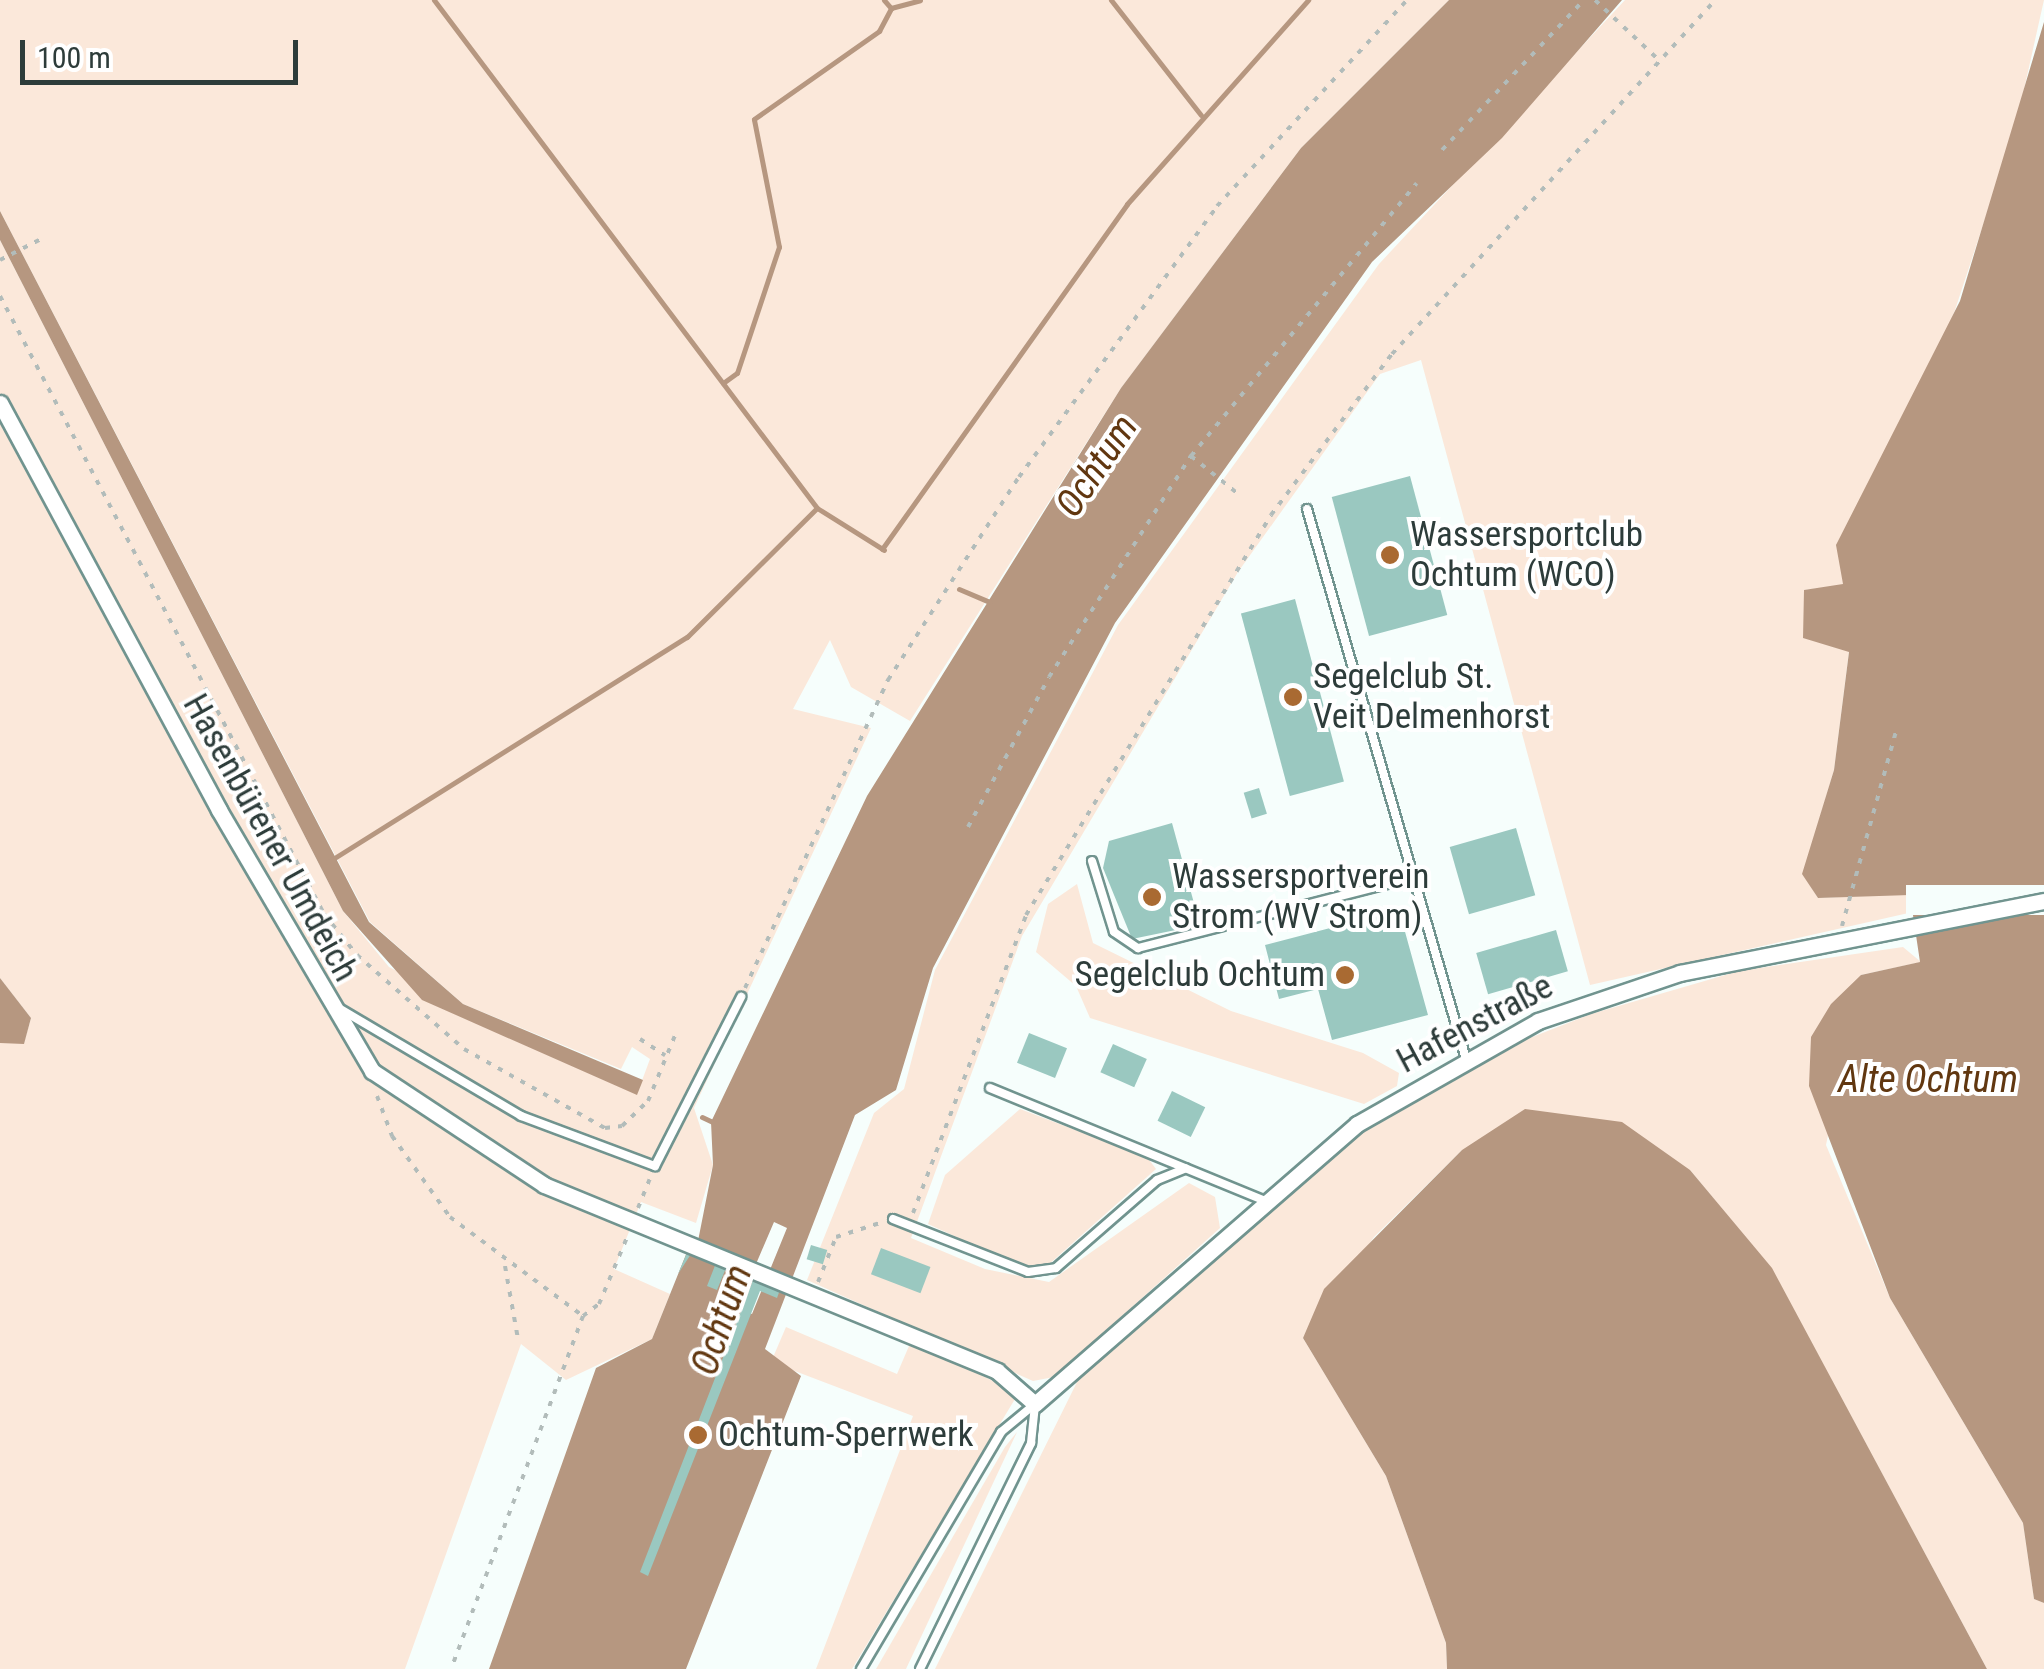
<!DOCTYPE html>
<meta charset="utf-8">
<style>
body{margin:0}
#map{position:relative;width:2044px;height:1669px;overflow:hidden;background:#f6fefc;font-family:"Roboto Condensed",sans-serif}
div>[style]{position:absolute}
.green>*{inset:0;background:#fbe8da}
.water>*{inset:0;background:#b69780}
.pier>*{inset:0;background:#f6fefc;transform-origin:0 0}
.stream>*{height:5px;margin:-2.5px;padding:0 2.5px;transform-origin:2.5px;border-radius:2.5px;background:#b69780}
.building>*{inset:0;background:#9ac8c0;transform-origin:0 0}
.path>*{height:4px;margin-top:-2px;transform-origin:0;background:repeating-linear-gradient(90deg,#b2bcba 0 5px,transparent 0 13px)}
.roads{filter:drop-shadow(2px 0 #71948f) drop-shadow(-2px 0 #71948f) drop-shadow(0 2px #71948f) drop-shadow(0 -2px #71948f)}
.service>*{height:8px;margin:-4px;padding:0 4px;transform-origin:4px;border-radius:4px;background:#fff}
.minor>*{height:15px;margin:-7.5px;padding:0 7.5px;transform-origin:7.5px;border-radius:7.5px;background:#fff}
.dots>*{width:28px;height:28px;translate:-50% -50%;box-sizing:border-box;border:5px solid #fff;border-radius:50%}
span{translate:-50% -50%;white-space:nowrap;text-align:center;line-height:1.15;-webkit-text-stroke:8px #fff;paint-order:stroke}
.poi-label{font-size:35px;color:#2d3c3a}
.left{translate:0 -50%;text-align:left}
.right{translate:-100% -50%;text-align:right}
.street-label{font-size:35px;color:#2d3c3a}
.water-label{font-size:38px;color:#613710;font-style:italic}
.scale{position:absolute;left:20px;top:40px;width:278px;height:45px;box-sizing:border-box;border:5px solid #2d3c3a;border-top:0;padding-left:12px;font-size:30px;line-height:35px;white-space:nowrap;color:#2d3c3a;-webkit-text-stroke:8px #fff;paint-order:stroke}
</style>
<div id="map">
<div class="green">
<div style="clip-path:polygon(0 0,1449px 0,1301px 148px,1121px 388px,910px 721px,851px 687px,830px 640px,793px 709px,871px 728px,694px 1108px,713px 1165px,696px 1223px,641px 1202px,614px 1269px,670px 1294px,652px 1339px,566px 1380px,521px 1344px,405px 1669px,0 1669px,0 1043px,24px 1043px,31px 1018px,0 978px,0 240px,343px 911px,389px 967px,637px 1094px,650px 1059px,632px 1047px,621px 1069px,463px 1004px,370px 922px,0 211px)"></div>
<div style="clip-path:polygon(1625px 0,2044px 0,2016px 125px,1955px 310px,1843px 585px,1805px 590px,1849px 651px,1834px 770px,1803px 874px,1818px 898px,1910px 894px,1913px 912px,1590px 985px,1421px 360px,1380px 374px,1238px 572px,1022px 936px,911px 1238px,985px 1269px,1049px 1282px,1189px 1183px,1215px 1197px,1220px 1228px,1054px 1377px,1033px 1381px,807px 1280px,874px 1113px,904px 1089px,935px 970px,1118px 625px,1379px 264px)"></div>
<div style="clip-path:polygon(1077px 884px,1093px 943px,1231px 1011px,1363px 1053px,1399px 1073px,1397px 1086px,1364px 1104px,1090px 1018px,1076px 986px,1036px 952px,1048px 904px)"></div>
<div style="clip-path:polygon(1903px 947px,1921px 962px,1861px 975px,1826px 1145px,1890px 1298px,2023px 1523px,2034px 1599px,2044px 1603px,2044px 1669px,1987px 1669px,1772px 1269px,1690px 1170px,1462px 1150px,1374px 1237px,1303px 1338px,1386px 1476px,1446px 1643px,1447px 1669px,935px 1669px,1079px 1378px,1362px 1130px,1497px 1051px,1591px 1014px,1739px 971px)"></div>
<div style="clip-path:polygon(1020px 1109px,1147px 1157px,1156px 1169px,1047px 1266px,1024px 1268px,928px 1224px,945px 1175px)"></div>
<div style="clip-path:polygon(786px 1327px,897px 1374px,912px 1339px,1018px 1394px,852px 1669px,816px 1669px,913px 1416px,771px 1362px)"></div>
<div style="clip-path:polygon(1017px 1432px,906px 1669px,876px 1669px,1005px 1447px)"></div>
</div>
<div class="water">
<div style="clip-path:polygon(1449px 0,1622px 0,1502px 138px,1372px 262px,1115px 623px,933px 968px,896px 1090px,855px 1115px,765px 1349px,801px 1376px,686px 1669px,489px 1669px,596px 1368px,652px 1339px,689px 1247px,756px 1274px,742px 1310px,752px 1314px,787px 1228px,774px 1222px,756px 1264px,698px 1241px,713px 1165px,711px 1122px,867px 796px,1121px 388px,1301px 148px)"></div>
<div style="clip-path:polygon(2044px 22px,2044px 1603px,2034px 1599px,2023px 1523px,1890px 1298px,1809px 1086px,1811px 1037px,1831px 1004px,1861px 975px,1920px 962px,1910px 895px,1818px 898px,1802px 874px,1834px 770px,1849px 652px,1803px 638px,1804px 590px,1843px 584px,1836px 545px,1960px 301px)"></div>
<div style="clip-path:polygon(0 211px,369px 922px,463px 1004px,643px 1080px,637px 1095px,422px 1000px,343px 911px,0 240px)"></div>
<div style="clip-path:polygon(0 978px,31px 1018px,24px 1044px,0 1043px)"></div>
<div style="clip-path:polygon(1525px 1109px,1622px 1122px,1690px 1170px,1772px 1268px,1987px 1669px,1447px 1669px,1446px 1643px,1386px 1476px,1303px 1338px,1324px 1289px,1462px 1150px)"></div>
</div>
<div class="pier">
<div style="left:2044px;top:885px;width:30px;height:138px;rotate:90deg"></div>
</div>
<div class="stream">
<div style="left:434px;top:0;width:636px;rotate:52.99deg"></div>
<div style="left:817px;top:508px;width:79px;rotate:32.1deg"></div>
<div style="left:884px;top:0;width:11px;rotate:49deg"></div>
<div style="left:891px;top:8px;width:30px;rotate:-15deg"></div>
<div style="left:1111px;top:0;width:146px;rotate:52deg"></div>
<div style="left:723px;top:383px;width:17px;rotate:-36deg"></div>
<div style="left:737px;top:373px;width:133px;rotate:-71.6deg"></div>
<div style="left:779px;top:247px;width:130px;rotate:-101.1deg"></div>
<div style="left:754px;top:119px;width:153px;rotate:-35.1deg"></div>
<div style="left:879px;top:31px;width:26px;rotate:-62deg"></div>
<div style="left:882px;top:549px;width:423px;rotate:-54.6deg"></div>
<div style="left:1127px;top:204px;width:273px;rotate:-48.4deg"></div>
<div style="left:959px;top:589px;width:33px;rotate:23deg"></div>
<div style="left:328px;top:862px;width:424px;rotate:-32.1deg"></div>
<div style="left:687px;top:637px;width:183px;rotate:-44.8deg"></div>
<div style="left:702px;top:1117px;width:17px;rotate:25deg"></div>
</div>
<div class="building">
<div style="left:1410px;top:476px;width:144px;height:81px;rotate:75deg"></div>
<div style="left:1295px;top:599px;width:189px;height:56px;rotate:75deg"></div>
<div style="left:1259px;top:788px;width:27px;height:16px;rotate:73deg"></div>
<div style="clip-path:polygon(1172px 823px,1200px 925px,1132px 939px,1103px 868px,1109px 841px)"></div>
<div style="left:1516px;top:828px;width:70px;height:69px;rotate:74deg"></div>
<div style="clip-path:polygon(1399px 910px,1428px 1015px,1332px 1040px,1318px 989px,1279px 999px,1265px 945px)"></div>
<div style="left:1556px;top:930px;width:43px;height:83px;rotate:74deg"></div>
<div style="left:1029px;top:1033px;width:41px;height:32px;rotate:22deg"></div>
<div style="left:1113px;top:1044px;width:37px;height:31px;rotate:24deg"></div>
<div style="left:1172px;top:1091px;width:37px;height:33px;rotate:26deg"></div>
<div style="left:811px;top:1245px;width:17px;height:15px;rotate:17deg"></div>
<div style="clip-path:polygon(689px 1248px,782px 1284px,777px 1298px,760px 1291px,648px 1576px,640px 1572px,753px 1280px,726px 1268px,717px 1290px,707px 1286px,716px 1263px,691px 1254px,678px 1274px)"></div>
<div style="left:881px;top:1248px;width:53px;height:28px;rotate:21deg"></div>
</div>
<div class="path">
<div style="left:1595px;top:0;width:89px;rotate:43.2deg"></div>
<div style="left:1442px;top:150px;width:207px;rotate:-46.6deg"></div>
<div style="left:0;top:260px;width:48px;rotate:-27.1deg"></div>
<div style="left:0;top:296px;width:698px;rotate:62.33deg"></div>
<div style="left:324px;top:914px;width:53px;rotate:51.2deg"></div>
<div style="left:357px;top:955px;width:142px;rotate:41.3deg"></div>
<div style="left:464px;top:1049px;width:162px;rotate:29.3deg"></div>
<div style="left:605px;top:1128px;width:17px;rotate:-7deg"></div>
<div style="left:622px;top:1126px;width:36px;rotate:-44deg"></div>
<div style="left:648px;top:1101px;width:74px;rotate:-67.6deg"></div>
<div style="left:1191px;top:456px;width:59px;rotate:38.8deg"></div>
<div style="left:968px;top:827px;width:170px;rotate:-61.6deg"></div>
<div style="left:1049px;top:677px;width:263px;rotate:-57.3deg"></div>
<div style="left:1191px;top:456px;width:354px;rotate:-50.4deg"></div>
<div style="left:1842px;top:926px;width:205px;rotate:-74.5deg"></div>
<div style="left:745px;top:988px;width:340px;rotate:-65.1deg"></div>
<div style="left:888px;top:680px;width:242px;rotate:-57.2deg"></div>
<div style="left:1019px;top:477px;width:336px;rotate:-53.8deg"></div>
<div style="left:1217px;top:206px;width:280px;rotate:-47.3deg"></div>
<div style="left:640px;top:1039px;width:30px;rotate:33deg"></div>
<div style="left:377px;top:1096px;width:43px;rotate:69.4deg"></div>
<div style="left:392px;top:1136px;width:100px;rotate:54.4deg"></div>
<div style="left:450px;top:1217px;width:166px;rotate:36.7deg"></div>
<div style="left:583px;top:1316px;width:377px;rotate:110.5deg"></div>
<div style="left:638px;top:1208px;width:31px;rotate:-68deg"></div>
<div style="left:913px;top:1213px;width:319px;rotate:-69.2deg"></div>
<div style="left:1026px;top:915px;width:469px;rotate:-58.5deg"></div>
<div style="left:1271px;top:515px;width:201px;rotate:-53.1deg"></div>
<div style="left:1392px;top:354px;width:479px;rotate:-47.6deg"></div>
<div style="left:505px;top:1266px;width:74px;rotate:79.9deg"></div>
<div style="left:818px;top:1282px;width:48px;rotate:-68.2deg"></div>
<div style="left:836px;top:1237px;width:46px;rotate:-17.7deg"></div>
<div style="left:583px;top:1316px;width:20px;rotate:-37deg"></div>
<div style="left:599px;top:1304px;width:75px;rotate:-67.2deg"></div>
</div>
<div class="roads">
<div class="service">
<div style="left:1307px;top:509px;width:573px;rotate:73.88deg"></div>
<div style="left:1092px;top:861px;width:74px;rotate:72.8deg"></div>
<div style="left:1114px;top:932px;width:29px;rotate:34deg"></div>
<div style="left:1138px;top:948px;width:286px;rotate:-14.4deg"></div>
<div style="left:342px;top:1010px;width:208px;rotate:30.6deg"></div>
<div style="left:521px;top:1116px;width:143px;rotate:20.5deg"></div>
<div style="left:655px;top:1166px;width:190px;rotate:-63deg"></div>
<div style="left:990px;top:1088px;width:298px;rotate:22.3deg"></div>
<div style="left:893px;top:1219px;width:145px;rotate:21.4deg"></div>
<div style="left:1028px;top:1272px;width:28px;rotate:-8deg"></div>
<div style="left:1056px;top:1268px;width:134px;rotate:-41.1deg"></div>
<div style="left:1157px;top:1180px;width:31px;rotate:-22deg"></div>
<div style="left:861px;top:1669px;width:275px;rotate:-59.4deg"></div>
<div style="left:1001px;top:1432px;width:44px;rotate:-39.5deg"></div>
<div style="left:920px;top:1669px;width:252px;rotate:-63.8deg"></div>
<div style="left:1031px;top:1443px;width:39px;rotate:-84deg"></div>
</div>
<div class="minor">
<div style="left:0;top:403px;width:462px;rotate:61.7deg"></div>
<div style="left:219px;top:810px;width:303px;rotate:59.6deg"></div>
<div style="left:372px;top:1071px;width:206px;rotate:33.5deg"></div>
<div style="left:544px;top:1185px;width:490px;rotate:22.3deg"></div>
<div style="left:997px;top:1371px;width:50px;rotate:41deg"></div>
<div style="left:1035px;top:1404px;width:427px;rotate:-41deg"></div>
<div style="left:1357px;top:1124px;width:208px;rotate:-29.6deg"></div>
<div style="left:1538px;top:1021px;width:150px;rotate:-18.7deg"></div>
<div style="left:1680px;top:973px;width:371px;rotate:-11.2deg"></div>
</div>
</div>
<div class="dots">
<div style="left:1390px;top:555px;background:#a96a32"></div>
<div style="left:1293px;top:697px;background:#a96a32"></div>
<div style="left:1152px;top:897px;background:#a96a32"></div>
<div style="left:1345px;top:975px;background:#a96a32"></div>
<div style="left:698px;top:1435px;background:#a96a32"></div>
</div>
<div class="poi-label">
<span class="left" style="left:1410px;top:555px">Wassersportclub<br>Ochtum (WCO)</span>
<span class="left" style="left:1313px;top:697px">Segelclub St.<br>Veit Delmenhorst</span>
<span class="left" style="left:1172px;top:897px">Wassersportverein<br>Strom (WV Strom)</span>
<span class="right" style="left:1325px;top:975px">Segelclub Ochtum</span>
<span class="left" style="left:718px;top:1435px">Ochtum-Sperrwerk</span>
</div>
<div class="street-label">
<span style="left:270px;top:838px;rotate:61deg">Hasenbürener Umdeich</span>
<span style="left:1475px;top:1024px;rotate:-28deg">Hafenstraße</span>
</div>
<div class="water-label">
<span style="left:1097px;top:466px;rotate:-56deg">Ochtum</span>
<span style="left:1928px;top:1080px">Alte Ochtum</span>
<span style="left:722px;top:1320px;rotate:-71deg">Ochtum</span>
</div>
<div class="scale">100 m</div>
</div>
